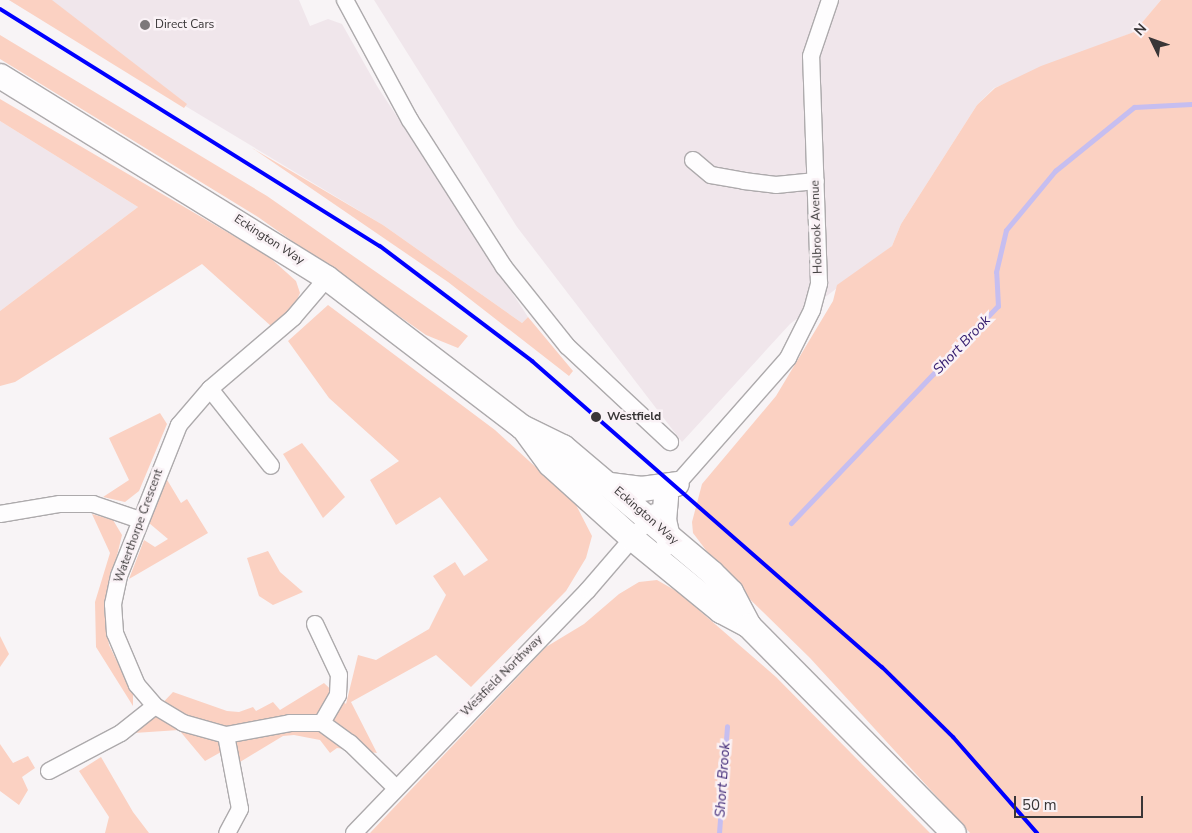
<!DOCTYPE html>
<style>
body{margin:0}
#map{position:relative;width:1192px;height:833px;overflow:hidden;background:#f8f4f6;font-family:"Nunito Sans",sans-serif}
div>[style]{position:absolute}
.built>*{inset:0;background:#f0e6eb}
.green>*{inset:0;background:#fbd1c2}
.stream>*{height:5px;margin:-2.5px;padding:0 2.5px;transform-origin:2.5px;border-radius:2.5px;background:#c6bef0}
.roads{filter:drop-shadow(1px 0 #adaaac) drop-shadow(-1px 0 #adaaac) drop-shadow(0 1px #adaaac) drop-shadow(0 -1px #adaaac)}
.minor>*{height:16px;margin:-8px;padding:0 8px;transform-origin:8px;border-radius:8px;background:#fefdfe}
.secondary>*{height:24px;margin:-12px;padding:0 12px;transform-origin:12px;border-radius:12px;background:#fefdfe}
.tram-1>*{height:4px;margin:-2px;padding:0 2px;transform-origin:2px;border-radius:2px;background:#00f}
.dots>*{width:14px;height:14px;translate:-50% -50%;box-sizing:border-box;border:2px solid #faf2f6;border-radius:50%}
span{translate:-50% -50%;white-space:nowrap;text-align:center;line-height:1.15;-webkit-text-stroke:5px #faf2f6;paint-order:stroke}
.poi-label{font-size:12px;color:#393637}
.left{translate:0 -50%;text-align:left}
.street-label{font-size:12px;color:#393637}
.stop-label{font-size:12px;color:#393637;font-weight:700}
.water-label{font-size:14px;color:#372071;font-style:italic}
.north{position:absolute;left:1127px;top:15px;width:50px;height:50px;-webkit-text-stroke:4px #faf2f6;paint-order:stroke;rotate:312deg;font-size:14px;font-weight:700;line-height:20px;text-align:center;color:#393637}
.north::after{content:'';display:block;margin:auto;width:18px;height:22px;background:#393637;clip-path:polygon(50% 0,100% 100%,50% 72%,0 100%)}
.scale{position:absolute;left:1014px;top:796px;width:129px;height:22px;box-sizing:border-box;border:2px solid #393637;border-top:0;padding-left:6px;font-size:15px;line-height:18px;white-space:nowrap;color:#393637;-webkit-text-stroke:4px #faf2f6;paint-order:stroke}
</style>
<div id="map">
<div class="built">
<div style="clip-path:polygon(9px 0,299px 0,310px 26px,328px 19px,342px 24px,377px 86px,528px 317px,522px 323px,383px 225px)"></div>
<div style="clip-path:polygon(374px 0,1161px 0,1134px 32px,994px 88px,977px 105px,901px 224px,892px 246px,790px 324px,682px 442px,517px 227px)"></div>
<div style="clip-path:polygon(0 121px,138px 207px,0 311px)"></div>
</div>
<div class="green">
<div style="clip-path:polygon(9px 0,52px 0,187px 104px,184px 108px)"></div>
<div style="clip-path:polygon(1161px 0,1192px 0,1192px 833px,970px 833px,810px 658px,724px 574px,693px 533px,692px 522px,702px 484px,776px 396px,833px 301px,837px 285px,892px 246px,901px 224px,977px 105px,995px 88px,1041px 66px,1134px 32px)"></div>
<div style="clip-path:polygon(0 35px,267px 196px,468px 336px,458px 348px,426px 335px,258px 217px,0 59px)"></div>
<div style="clip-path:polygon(0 99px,268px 256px,296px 281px,300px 293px,294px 306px,271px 326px,202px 264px,15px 382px,0 386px,0 311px,138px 207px,0 121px)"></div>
<div style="clip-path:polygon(252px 148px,383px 225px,522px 323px,528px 317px,573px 371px,569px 376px,448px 282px)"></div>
<div style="clip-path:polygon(328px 305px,495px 430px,575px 503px,592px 536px,586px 558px,566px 591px,471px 687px,436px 655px,351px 702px,377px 753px,337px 748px,330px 753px,320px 740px,294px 735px,283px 736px,240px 762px,221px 752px,205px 761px,179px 730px,134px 733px,173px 692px,227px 711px,239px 712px,253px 707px,256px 711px,273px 702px,280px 710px,324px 683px,346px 704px,358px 655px,376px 660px,429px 629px,446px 595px,433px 576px,455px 562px,464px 576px,488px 560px,440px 497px,396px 525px,370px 480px,399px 461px,329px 398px,288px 341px)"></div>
<div style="clip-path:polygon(160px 413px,167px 424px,139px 491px,125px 502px,103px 497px,129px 480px,109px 438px)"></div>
<div style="clip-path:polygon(302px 443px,345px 497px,323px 518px,283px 454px)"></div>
<div style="clip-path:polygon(166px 478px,181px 503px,187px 499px,208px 533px,129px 579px,144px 540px,155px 547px,168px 539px,149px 523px)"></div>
<div style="clip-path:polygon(92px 514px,113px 520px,122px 535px,104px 609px,109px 645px,133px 694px,133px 706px,96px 647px,95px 602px,110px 553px)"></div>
<div style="clip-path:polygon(268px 551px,280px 572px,303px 592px,273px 605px,259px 596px,247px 558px)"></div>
<div style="clip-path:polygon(657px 580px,678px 592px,776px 677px,930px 833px,370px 833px,546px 647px,584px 624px,619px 594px,639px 582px)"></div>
<div style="clip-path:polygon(0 636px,9px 654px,0 667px)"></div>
<div style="clip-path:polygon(0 744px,13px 763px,28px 756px,35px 768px,22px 777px,28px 790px,19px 805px,0 791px)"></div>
<div style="clip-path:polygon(101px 757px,133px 812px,149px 833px,105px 833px,109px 817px,79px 771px)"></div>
</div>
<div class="stream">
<div style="left:791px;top:523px;width:300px;rotate:-46.4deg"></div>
<div style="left:998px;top:306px;width:34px;rotate:-93deg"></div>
<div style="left:996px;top:272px;width:43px;rotate:-76.6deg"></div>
<div style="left:1006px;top:230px;width:77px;rotate:-50.3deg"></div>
<div style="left:1055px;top:171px;width:102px;rotate:-39deg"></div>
<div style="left:1134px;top:107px;width:58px;rotate:-3deg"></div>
<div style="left:719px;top:833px;width:107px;rotate:-85.7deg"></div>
</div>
<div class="roads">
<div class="minor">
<div style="left:345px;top:0;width:136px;rotate:61.6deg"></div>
<div style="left:410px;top:120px;width:174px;rotate:57.4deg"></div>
<div style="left:504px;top:267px;width:101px;rotate:51.4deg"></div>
<div style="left:567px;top:346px;width:141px;rotate:43deg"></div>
<div style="left:693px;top:160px;width:23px;rotate:40deg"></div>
<div style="left:711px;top:175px;width:34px;rotate:10deg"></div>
<div style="left:744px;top:181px;width:32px;rotate:7deg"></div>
<div style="left:776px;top:185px;width:40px;rotate:-5.7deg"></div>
<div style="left:327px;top:278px;width:52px;rotate:130.4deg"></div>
<div style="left:293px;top:318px;width:109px;rotate:139.5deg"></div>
<div style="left:210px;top:389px;width:48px;rotate:130.7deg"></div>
<div style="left:179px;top:425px;width:162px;rotate:111.7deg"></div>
<div style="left:119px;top:576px;width:29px;rotate:102deg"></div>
<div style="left:113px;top:604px;width:29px;rotate:86deg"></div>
<div style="left:115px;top:633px;width:56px;rotate:67.1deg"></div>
<div style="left:137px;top:685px;width:28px;rotate:49deg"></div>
<div style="left:155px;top:706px;width:33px;rotate:31deg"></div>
<div style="left:183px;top:723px;width:45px;rotate:15.6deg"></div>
<div style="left:226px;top:735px;width:65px;rotate:-10.6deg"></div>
<div style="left:290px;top:723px;width:32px"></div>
<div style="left:322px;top:723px;width:34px;rotate:36deg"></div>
<div style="left:350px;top:743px;width:63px;rotate:44.4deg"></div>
<div style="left:210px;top:389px;width:98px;rotate:51.6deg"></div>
<div style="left:670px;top:492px;width:179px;rotate:-48.6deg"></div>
<div style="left:788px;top:358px;width:54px;rotate:-63.4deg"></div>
<div style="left:812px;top:310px;width:28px;rotate:-75deg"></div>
<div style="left:819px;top:283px;width:227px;rotate:-92deg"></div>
<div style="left:811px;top:56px;width:59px;rotate:-71.3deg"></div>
<div style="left:0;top:514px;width:61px;rotate:-9.5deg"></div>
<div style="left:60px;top:504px;width:33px"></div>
<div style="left:93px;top:504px;width:50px;rotate:18.8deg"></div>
<div style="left:315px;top:624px;width:56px;rotate:64.8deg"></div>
<div style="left:339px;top:675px;width:20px;rotate:93deg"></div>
<div style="left:338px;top:695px;width:32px;rotate:120deg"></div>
<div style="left:226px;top:735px;width:75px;rotate:79.3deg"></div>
<div style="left:240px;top:809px;width:27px;rotate:118deg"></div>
<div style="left:49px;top:771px;width:81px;rotate:-27.8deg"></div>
<div style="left:121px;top:733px;width:43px;rotate:-38.5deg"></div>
<div style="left:354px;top:833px;width:337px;rotate:-46.1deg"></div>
<div style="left:588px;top:590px;width:103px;rotate:-49.3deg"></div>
</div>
<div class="secondary">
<div style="left:0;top:76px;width:384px;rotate:31.7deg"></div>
<div style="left:327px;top:278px;width:245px;rotate:37.4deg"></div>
<div style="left:522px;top:427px;width:46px;rotate:26deg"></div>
<div style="left:563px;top:447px;width:195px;rotate:40.2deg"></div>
<div style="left:712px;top:573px;width:27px;rotate:45deg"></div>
<div style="left:731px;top:592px;width:38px;rotate:62deg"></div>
<div style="left:525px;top:430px;width:42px;rotate:53.7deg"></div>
<div style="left:550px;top:464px;width:112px;rotate:42.1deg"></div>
<div style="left:633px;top:539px;width:114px;rotate:39.3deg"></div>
<div style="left:721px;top:611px;width:32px;rotate:28deg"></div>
<div style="left:749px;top:626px;width:291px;rotate:45.3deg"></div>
<div style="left:610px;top:485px;width:32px;rotate:7deg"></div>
<div style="left:642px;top:489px;width:35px;rotate:-8deg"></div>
<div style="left:666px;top:498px;width:22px;rotate:95deg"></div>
<div style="left:664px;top:520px;width:23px;rotate:77deg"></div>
</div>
</div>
<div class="tram-1">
<div style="left:0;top:9px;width:448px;rotate:32deg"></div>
<div style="left:380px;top:246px;width:191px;rotate:37.1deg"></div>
<div style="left:532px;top:361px;width:465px;rotate:41.2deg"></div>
<div style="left:882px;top:667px;width:100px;rotate:44.6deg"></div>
<div style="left:953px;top:737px;width:128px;rotate:48.8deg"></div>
</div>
<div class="dots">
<div style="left:145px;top:25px;background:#7c787a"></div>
<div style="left:596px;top:417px;background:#393637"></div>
</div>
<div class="poi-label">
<span class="left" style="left:155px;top:25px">Direct Cars</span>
</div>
<div class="street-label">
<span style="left:817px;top:227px;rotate:-92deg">Holbrook Avenue</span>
<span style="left:269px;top:240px;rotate:33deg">Eckington Way</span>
<span style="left:646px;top:516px;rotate:41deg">Eckington Way</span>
<span style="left:139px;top:526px;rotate:-70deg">Waterthorpe Crescent</span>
<span style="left:502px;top:676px;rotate:-45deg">Westfield Northway</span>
</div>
<div class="stop-label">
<span class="left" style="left:607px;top:417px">Westfield</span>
</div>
<div class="water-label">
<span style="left:962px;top:345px;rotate:-46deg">Short Brook</span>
<span style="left:723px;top:780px;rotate:-86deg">Short Brook</span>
</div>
<div class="north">N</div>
<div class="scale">50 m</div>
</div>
